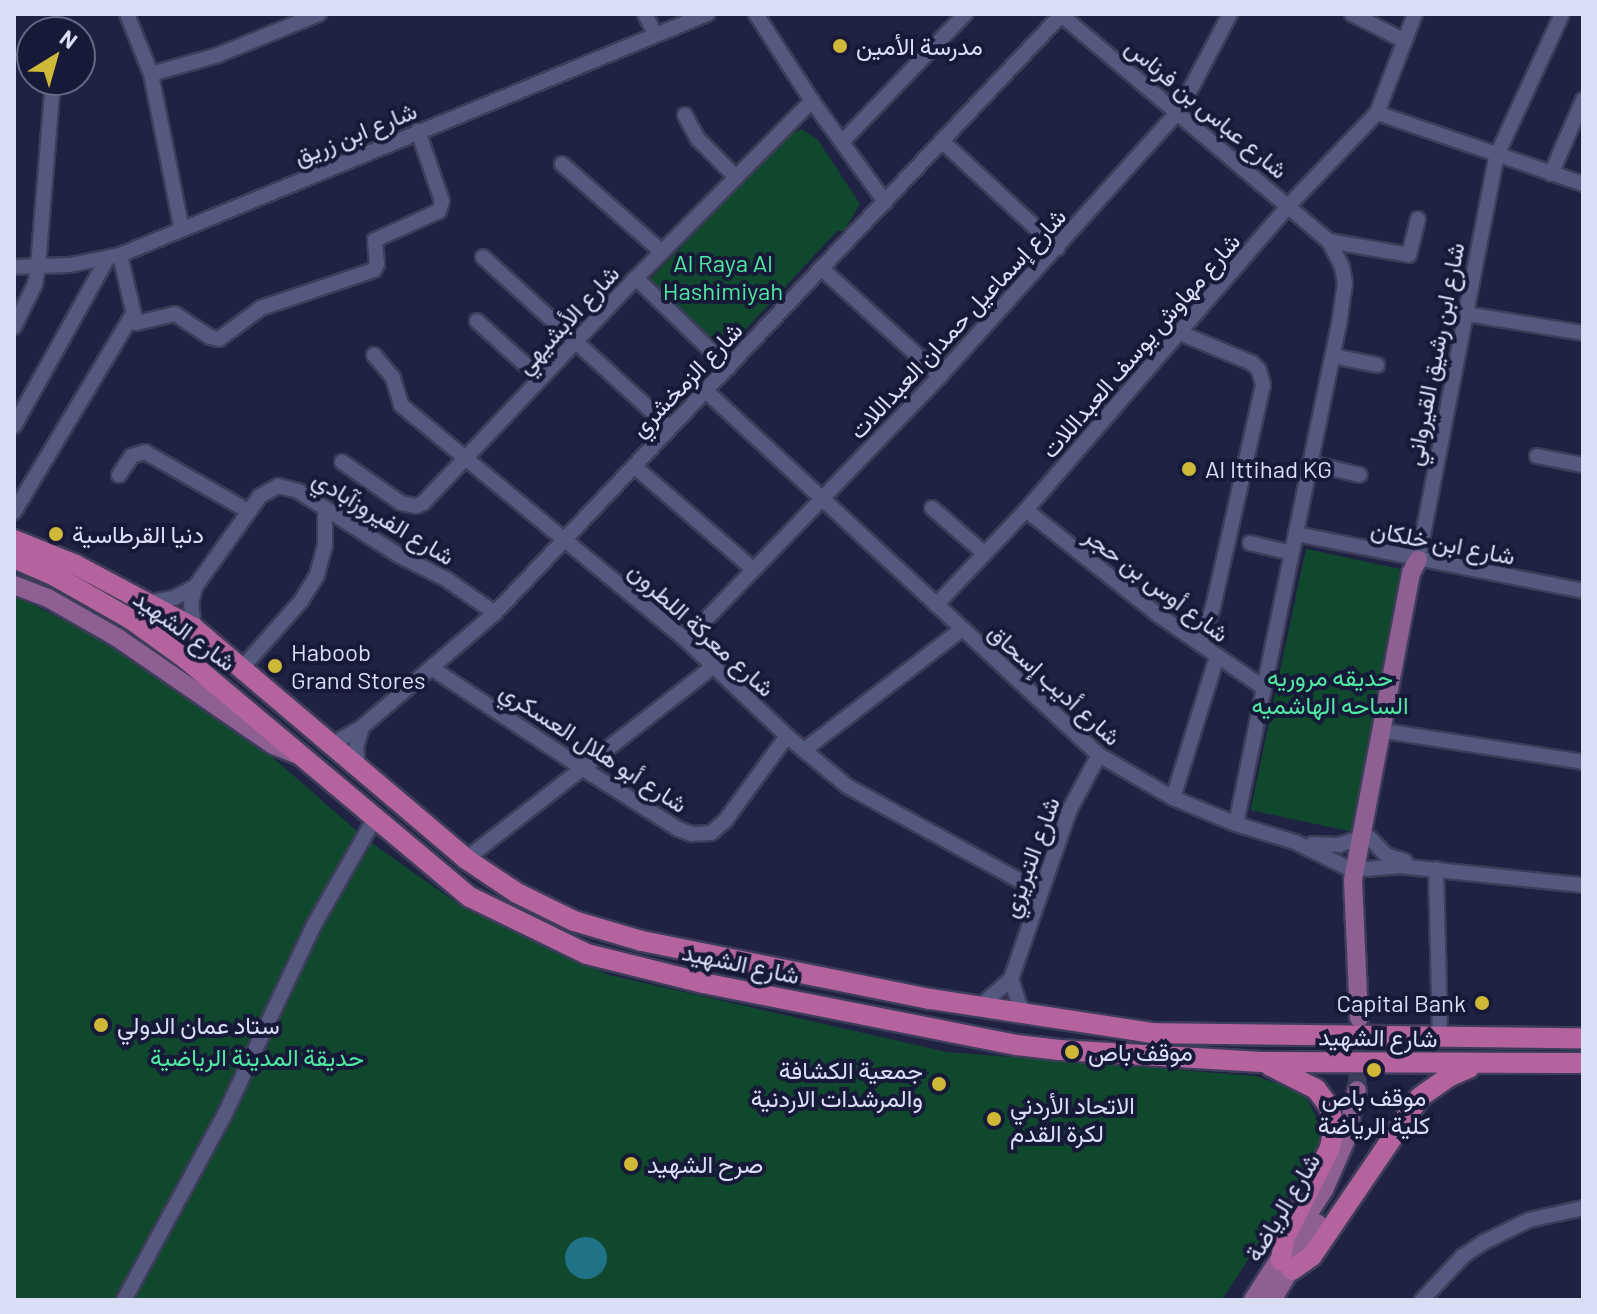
<!DOCTYPE html>
<meta charset="utf-8">
<style>
body{margin:0}
#map{position:relative;width:1597px;height:1314px;overflow:hidden;background:#202243;font-family:Barlow,Vazirmatn,sans-serif}
div>[style]{position:absolute}
.green>*{inset:0;background:#10482e;transform-origin:0 0}
.water>*{inset:0;background:#207287}
.round{border-radius:50%}
.major-tunnel>*{height:18px;margin-top:-9px;transform-origin:0;background:repeating-linear-gradient(90deg,#3c3e5e 0 18px,transparent 0 27px)}
.roads{filter:drop-shadow(2px 0 #3d3d5a) drop-shadow(-2px 0 #3d3d5a) drop-shadow(0 2px #3d3d5a) drop-shadow(0 -2px #3d3d5a)}
.minor>*{height:14px;margin:-7px;padding:0 7px;transform-origin:7px;border-radius:7px;background:#55597f}
.major>*{height:18px;margin:-9px;padding:0 9px;transform-origin:9px;border-radius:9px;background:#8e5f92}
.highway>*{height:20px;margin:-10px;padding:0 10px;transform-origin:10px;border-radius:10px;background:#b4639e}
.dots>*{width:22px;height:22px;translate:-50% -50%;box-sizing:border-box;border:4px solid #171938;border-radius:50%}
span{translate:-50% -50%;white-space:nowrap;text-align:center;line-height:1.15;-webkit-text-stroke:8px #171938;paint-order:stroke}
.poi-label{font-size:24px;color:#dbdff5}
.left{translate:0 -50%;text-align:left}
.right{translate:-100% -50%;text-align:right}
.street-label{font-size:24px;color:#dbdff5}
.park-label{font-size:24px;color:#4feaa1}
.frame{position:absolute;inset:0;border:16px solid #dbdff5;pointer-events:none}
.north{position:absolute;left:16px;top:16px;width:80px;height:80px;box-sizing:border-box;background:#171938;border:2px solid #656884;border-radius:50%;rotate:37deg;font-size:22px;font-weight:700;line-height:32px;text-align:center;color:#dbdff5}
.north::after{content:'';display:block;margin:auto;width:28px;height:36px;background:#cfb837;clip-path:polygon(50% 0,100% 100%,50% 72%,0 100%)}
</style>
<div id="map">
<div class="green">
<div style="clip-path:polygon(802px 129px,818px 140px,860px 204px,844px 231px,837px 231px,718px 359px,642px 287px,792px 133px)"></div>
<div style="left:1306px;top:549px;width:104px;height:267px;rotate:12deg"></div>
<div style="clip-path:polygon(14px 595px,79px 628px,223px 714px,366px 839px,464px 908px,609px 975px,947px 1052px,1256px 1076px,1304px 1093px,1317px 1119px,1321px 1146px,1222px 1300px,14px 1300px)"></div>
</div>
<div class="water">
<div class="round" style="left:565px;top:1237px;width:42px;height:42px"></div>
</div>
<div class="major-tunnel">
<div style="left:1357px;top:1090px;width:70px;rotate:-88.4deg"></div>
</div>
<div class="roads">
<div class="minor">
<div style="left:127px;top:14px;width:65px;rotate:68.2deg"></div>
<div style="left:151px;top:74px;width:159px;rotate:78.8deg"></div>
<div style="left:645px;top:14px;width:22px;rotate:63deg"></div>
<div style="left:756px;top:14px;width:103px;rotate:57.2deg"></div>
<div style="left:812px;top:101px;width:125px;rotate:54.1deg"></div>
<div style="left:1060px;top:14px;width:352px;rotate:40.2deg"></div>
<div style="left:1329px;top:241px;width:29px;rotate:63deg"></div>
<div style="left:1342px;top:267px;width:16px;rotate:79deg"></div>
<div style="left:1345px;top:283px;width:41px;rotate:98.3deg"></div>
<div style="left:1339px;top:324px;width:510px;rotate:101.64deg"></div>
<div style="left:1352px;top:14px;width:59px;rotate:27deg"></div>
<div style="left:151px;top:74px;width:70px;rotate:-15.8deg"></div>
<div style="left:218px;top:55px;width:109px;rotate:-22.1deg"></div>
<div style="left:1377px;top:113px;width:218px;rotate:19deg"></div>
<div style="left:685px;top:115px;width:27px;rotate:62deg"></div>
<div style="left:698px;top:139px;width:54px;rotate:45deg"></div>
<div style="left:842px;top:142px;width:178px;rotate:-46.1deg"></div>
<div style="left:943px;top:142px;width:156px;rotate:42.7deg"></div>
<div style="left:562px;top:164px;width:132px;rotate:41.3deg"></div>
<div style="left:1551px;top:174px;width:81px;rotate:-66.6deg"></div>
<div style="left:1329px;top:241px;width:81px;rotate:9.9deg"></div>
<div style="left:1409px;top:255px;width:37px;rotate:-76deg"></div>
<div style="left:120px;top:255px;width:70px;rotate:76.8deg"></div>
<div style="left:136px;top:323px;width:40px;rotate:-13deg"></div>
<div style="left:175px;top:314px;width:42px;rotate:33.3deg"></div>
<div style="left:210px;top:337px;width:9px;rotate:13deg"></div>
<div style="left:219px;top:339px;width:52px;rotate:-36.4deg"></div>
<div style="left:261px;top:308px;width:119px;rotate:-18.6deg"></div>
<div style="left:374px;top:270px;width:7px;rotate:-63deg"></div>
<div style="left:377px;top:264px;width:24px;rotate:-95deg"></div>
<div style="left:375px;top:240px;width:70px;rotate:-24.4deg"></div>
<div style="left:439px;top:211px;width:10px;rotate:-73deg"></div>
<div style="left:442px;top:201px;width:74px;rotate:-108.9deg"></div>
<div style="left:483px;top:257px;width:253px;rotate:42.4deg"></div>
<div style="left:14px;top:267px;width:56px;rotate:-2deg"></div>
<div style="left:70px;top:265px;width:51px;rotate:-11.3deg"></div>
<div style="left:120px;top:255px;width:635px;rotate:-22.32deg"></div>
<div style="left:821px;top:268px;width:161px;rotate:42.2deg"></div>
<div style="left:636px;top:278px;width:129px;rotate:44.1deg"></div>
<div style="left:1466px;top:314px;width:119px;rotate:9.2deg"></div>
<div style="left:477px;top:321px;width:85px;rotate:42.1deg"></div>
<div style="left:14px;top:327px;width:48px;rotate:-64deg"></div>
<div style="left:35px;top:284px;width:17px;rotate:-80deg"></div>
<div style="left:38px;top:267px;width:188px;rotate:-85.4deg"></div>
<div style="left:1180px;top:333px;width:78px;rotate:22.6deg"></div>
<div style="left:1252px;top:363px;width:10px;rotate:45deg"></div>
<div style="left:1259px;top:370px;width:16px;rotate:75deg"></div>
<div style="left:1263px;top:385px;width:228px;rotate:102.7deg"></div>
<div style="left:1213px;top:607px;width:39px;rotate:109deg"></div>
<div style="left:374px;top:355px;width:30px;rotate:50deg"></div>
<div style="left:393px;top:378px;width:28px;rotate:73deg"></div>
<div style="left:401px;top:405px;width:369px;rotate:39.5deg"></div>
<div style="left:686px;top:640px;width:139px;rotate:43.5deg"></div>
<div style="left:787px;top:736px;width:78px;rotate:39.8deg"></div>
<div style="left:847px;top:786px;width:219px;rotate:28.7deg"></div>
<div style="left:1333px;top:356px;width:45px;rotate:11.6deg"></div>
<div style="left:706px;top:391px;width:536px;rotate:42.81deg"></div>
<div style="left:1099px;top:755px;width:86px;rotate:30.2deg"></div>
<div style="left:1173px;top:798px;width:68px;rotate:22.4deg"></div>
<div style="left:1236px;top:824px;width:62px;rotate:17deg"></div>
<div style="left:1295px;top:842px;width:66px;rotate:26.2deg"></div>
<div style="left:14px;top:426px;width:191px;rotate:-60.9deg"></div>
<div style="left:1537px;top:456px;width:47px;rotate:11.1deg"></div>
<div style="left:342px;top:462px;width:72px;rotate:34.8deg"></div>
<div style="left:401px;top:503px;width:15px;rotate:11deg"></div>
<div style="left:416px;top:506px;width:8px;rotate:-23deg"></div>
<div style="left:423px;top:503px;width:310px;rotate:-46.6deg"></div>
<div style="left:636px;top:278px;width:250px;rotate:-45.2deg"></div>
<div style="left:1310px;top:463px;width:51px;rotate:13.5deg"></div>
<div style="left:634px;top:466px;width:157px;rotate:40.9deg"></div>
<div style="left:119px;top:475px;width:23px;rotate:-56deg"></div>
<div style="left:132px;top:456px;width:14px;rotate:-17deg"></div>
<div style="left:145px;top:452px;width:119px;rotate:29.8deg"></div>
<div style="left:932px;top:508px;width:69px;rotate:40.9deg"></div>
<div style="left:1026px;top:510px;width:167px;rotate:38.4deg"></div>
<div style="left:1157px;top:614px;width:130px;rotate:34.7deg"></div>
<div style="left:14px;top:512px;width:231px;rotate:-59deg"></div>
<div style="left:1296px;top:534px;width:293px;rotate:11.2deg"></div>
<div style="left:1250px;top:543px;width:43px;rotate:13.4deg"></div>
<div style="left:1418px;top:560px;width:410px;rotate:-79deg"></div>
<div style="left:1496px;top:157px;width:157px;rotate:-65.2deg"></div>
<div style="left:151px;top:602px;width:23px;rotate:-10deg"></div>
<div style="left:174px;top:598px;width:24px;rotate:-28deg"></div>
<div style="left:936px;top:605px;width:131px;rotate:-46.5deg"></div>
<div style="left:1026px;top:510px;width:403px;rotate:-49.2deg"></div>
<div style="left:1289px;top:205px;width:127px;rotate:-46.3deg"></div>
<div style="left:1377px;top:113px;width:106px;rotate:-69deg"></div>
<div style="left:194px;top:628px;width:24px;rotate:-97deg"></div>
<div style="left:191px;top:604px;width:17px;rotate:-77deg"></div>
<div style="left:195px;top:587px;width:112px;rotate:-54.5deg"></div>
<div style="left:260px;top:496px;width:21px;rotate:-29deg"></div>
<div style="left:278px;top:486px;width:21px;rotate:14deg"></div>
<div style="left:298px;top:491px;width:121px;rotate:32.5deg"></div>
<div style="left:400px;top:556px;width:51px;rotate:26.6deg"></div>
<div style="left:446px;top:579px;width:60px;rotate:34.8deg"></div>
<div style="left:686px;top:640px;width:366px;rotate:-46.1deg"></div>
<div style="left:940px;top:376px;width:357px;rotate:-48deg"></div>
<div style="left:1179px;top:111px;width:110px;rotate:-62.3deg"></div>
<div style="left:242px;top:668px;width:89px;rotate:-48.6deg"></div>
<div style="left:301px;top:601px;width:31px;rotate:-58deg"></div>
<div style="left:317px;top:575px;width:30px;rotate:-75deg"></div>
<div style="left:325px;top:546px;width:38px;rotate:-90deg"></div>
<div style="left:433px;top:669px;width:179px;rotate:33.6deg"></div>
<div style="left:582px;top:768px;width:114px;rotate:32.4deg"></div>
<div style="left:678px;top:829px;width:15px;rotate:20deg"></div>
<div style="left:692px;top:834px;width:19px;rotate:-3deg"></div>
<div style="left:711px;top:833px;width:18px;rotate:-41deg"></div>
<div style="left:725px;top:821px;width:105px;rotate:-53.9deg"></div>
<div style="left:1390px;top:732px;width:195px;rotate:8.8deg"></div>
<div style="left:330px;top:745px;width:37px;rotate:-29deg"></div>
<div style="left:362px;top:727px;width:175px;rotate:-40.6deg"></div>
<div style="left:495px;top:613px;width:825px;rotate:-46.57deg"></div>
<div style="left:804px;top:750px;width:199px;rotate:-37.4deg"></div>
<div style="left:358px;top:768px;width:21px;rotate:-95deg"></div>
<div style="left:356px;top:747px;width:21px;rotate:-73deg"></div>
<div style="left:1173px;top:798px;width:148px;rotate:-72.7deg"></div>
<div style="left:1370px;top:838px;width:23px;rotate:47deg"></div>
<div style="left:1386px;top:855px;width:20px;rotate:18deg"></div>
<div style="left:1312px;top:844px;width:27px;rotate:2deg"></div>
<div style="left:1339px;top:845px;width:23px;rotate:-18deg"></div>
<div style="left:466px;top:859px;width:314px;rotate:-37.9deg"></div>
<div style="left:1366px;top:869px;width:32px;rotate:-5deg"></div>
<div style="left:1398px;top:866px;width:186px;rotate:5.9deg"></div>
<div style="left:1436px;top:869px;width:168px;rotate:88.6deg"></div>
<div style="left:1011px;top:979px;width:26px;rotate:72deg"></div>
<div style="left:1019px;top:1004px;width:14px;rotate:54deg"></div>
<div style="left:978px;top:1008px;width:44px;rotate:-41.3deg"></div>
<div style="left:1011px;top:979px;width:180px;rotate:-70.9deg"></div>
<div style="left:1070px;top:809px;width:61px;rotate:-61.8deg"></div>
<div style="left:124px;top:1300px;width:209px;rotate:-61.5deg"></div>
<div style="left:224px;top:1116px;width:211px;rotate:-64.8deg"></div>
<div style="left:314px;top:925px;width:121px;rotate:-60.3deg"></div>
<div style="left:1422px;top:1300px;width:60px;rotate:-47deg"></div>
<div style="left:1463px;top:1256px;width:25px;rotate:-34deg"></div>
<div style="left:1484px;top:1242px;width:50px;rotate:-26.1deg"></div>
<div style="left:1529px;top:1220px;width:55px;rotate:-12.5deg"></div>
</div>
<div class="major">
<div style="left:14px;top:585px;width:36px;rotate:21deg"></div>
<div style="left:48px;top:598px;width:81px;rotate:29.7deg"></div>
<div style="left:118px;top:638px;width:188px;rotate:34.6deg"></div>
<div style="left:273px;top:745px;width:24px;rotate:22deg"></div>
<div style="left:1359px;top:1018px;width:138px;rotate:-92.5deg"></div>
<div style="left:1353px;top:880px;width:312px;rotate:-79.3deg"></div>
<div style="left:1411px;top:573px;width:15px;rotate:-62deg"></div>
<div style="left:1253px;top:1300px;width:131px;rotate:-57.2deg"></div>
<div style="left:1324px;top:1190px;width:52px;rotate:-66.4deg"></div>
<div style="left:1345px;top:1142px;width:53px;rotate:-77deg"></div>
<div style="left:1272px;top:1300px;width:89px;rotate:-58.8deg"></div>
</div>
<div class="highway">
<div style="left:14px;top:540px;width:67px;rotate:22deg"></div>
<div style="left:76px;top:565px;width:134px;rotate:28.1deg"></div>
<div style="left:194px;top:628px;width:357px;rotate:40.3deg"></div>
<div style="left:466px;top:859px;width:61px;rotate:33.7deg"></div>
<div style="left:517px;top:893px;width:64px;rotate:26.2deg"></div>
<div style="left:574px;top:921px;width:71px;rotate:16.4deg"></div>
<div style="left:642px;top:941px;width:294px;rotate:11.4deg"></div>
<div style="left:930px;top:999px;width:224px;rotate:8.7deg"></div>
<div style="left:1151px;top:1033px;width:432px;rotate:0.7deg"></div>
<div style="left:14px;top:558px;width:45px;rotate:23.7deg"></div>
<div style="left:55px;top:576px;width:89px;rotate:29.7deg"></div>
<div style="left:132px;top:620px;width:67px;rotate:35.8deg"></div>
<div style="left:186px;top:659px;width:371px;rotate:40deg"></div>
<div style="left:470px;top:897px;width:130px;rotate:26deg"></div>
<div style="left:587px;top:954px;width:120px;rotate:14deg"></div>
<div style="left:703px;top:983px;width:320px;rotate:11.2deg"></div>
<div style="left:1017px;top:1045px;width:43px;rotate:6.6deg"></div>
<div style="left:1060px;top:1050px;width:202px;rotate:3.4deg"></div>
<div style="left:1262px;top:1062px;width:321px;rotate:0.2deg"></div>
<div style="left:1269px;top:1065px;width:53px;rotate:27.1deg"></div>
<div style="left:1316px;top:1089px;width:21px;rotate:53deg"></div>
<div style="left:1329px;top:1106px;width:22px;rotate:77deg"></div>
<div style="left:1334px;top:1127px;width:21px;rotate:101deg"></div>
<div style="left:1330px;top:1148px;width:102px;rotate:116.8deg"></div>
<div style="left:1284px;top:1239px;width:22px;rotate:98deg"></div>
<div style="left:1292px;top:1270px;width:24px;rotate:-35deg"></div>
<div style="left:1312px;top:1256px;width:192px;rotate:-55.8deg"></div>
<div style="left:1420px;top:1097px;width:37px;rotate:-35deg"></div>
<div style="left:1450px;top:1076px;width:21px;rotate:-23deg"></div>
</div>
</div>
<div class="dots">
<div style="left:840px;top:46px;background:#cfb837"></div>
<div style="left:1189px;top:469px;background:#cfb837"></div>
<div style="left:56px;top:534px;background:#cfb837"></div>
<div style="left:275px;top:666px;background:#cfb837"></div>
<div style="left:1482px;top:1003px;background:#cfb837"></div>
<div style="left:101px;top:1025px;background:#cfb837"></div>
<div style="left:1072px;top:1052px;background:#cfb837"></div>
<div style="left:1374px;top:1070px;background:#cfb837"></div>
<div style="left:939px;top:1084px;background:#cfb837"></div>
<div style="left:994px;top:1119px;background:#cfb837"></div>
<div style="left:631px;top:1164px;background:#cfb837"></div>
</div>
<div class="poi-label">
<span class="left" style="left:856px;top:46px">مدرسة الأمين</span>
<span class="left" style="left:1205px;top:469px">Al Ittihad KG</span>
<span class="left" style="left:72px;top:534px">دنيا القرطاسية</span>
<span class="left" style="left:291px;top:666px">Haboob<br>Grand Stores</span>
<span class="right" style="left:1466px;top:1003px">Capital Bank</span>
<span class="left" style="left:117px;top:1025px">ستاد عمان الدولي</span>
<span class="left" style="left:1088px;top:1052px">موقف باص</span>
<span class="right" style="left:923px;top:1084px">جمعية الكشافة<br>والمرشدات الاردنية</span>
<span style="left:1374px;top:1111px">موقف باص<br>كلية الرياضة</span>
<span class="left" style="left:1010px;top:1119px">الاتحاد الأردني<br>لكرة القدم</span>
<span class="left" style="left:647px;top:1164px">صرح الشهيد</span>
</div>
<div class="street-label">
<span style="left:1207px;top:108px;rotate:40deg">شارع عباس بن فرناس</span>
<span style="left:355px;top:133px;rotate:-22deg">شارع ابن زريق</span>
<span style="left:567px;top:319px;rotate:-47deg">شارع الأبشيهي</span>
<span style="left:957px;top:323px;rotate:-47deg">شارع إسماعيل حمدان العبداللات</span>
<span style="left:1140px;top:345px;rotate:-49deg">شارع مهاوش يوسف العبداللات</span>
<span style="left:1434px;top:354px;rotate:-79deg">شارع ابن رشيق القيرواني</span>
<span style="left:686px;top:379px;rotate:-46deg">شارع الزمخشري</span>
<span style="left:384px;top:517px;rotate:31deg">شارع الفيروزآبادي</span>
<span style="left:1443px;top:542px;rotate:11deg">شارع ابن خلكان</span>
<span style="left:1157px;top:584px;rotate:37deg">شارع أوس بن حجر</span>
<span style="left:702px;top:629px;rotate:42deg">شارع معركة اللطرون</span>
<span style="left:185px;top:630px;rotate:36deg">شارع الشهيد</span>
<span style="left:1055px;top:684px;rotate:42deg">شارع أديب إسحاق</span>
<span style="left:594px;top:747px;rotate:33deg">شارع أبو هلال العسكري</span>
<span style="left:1030px;top:857px;rotate:-70deg">شارع التبريزي</span>
<span style="left:741px;top:963px;rotate:12deg">شارع الشهيد</span>
<span style="left:1378px;top:1037px;rotate:1deg">شارع الشهيد</span>
<span style="left:1282px;top:1207px;rotate:-59deg">شارع الرياضة</span>
</div>
<div class="park-label">
<span style="left:723px;top:277px">Al Raya Al<br>Hashimiyah</span>
<span style="left:1330px;top:691px">حديقه مروريه<br>الساحه الهاشميه</span>
<span style="left:257px;top:1057px">حديقة المدينة الرياضية</span>
</div>
<div class="frame"></div>
<div class="north">N</div>
</div>
